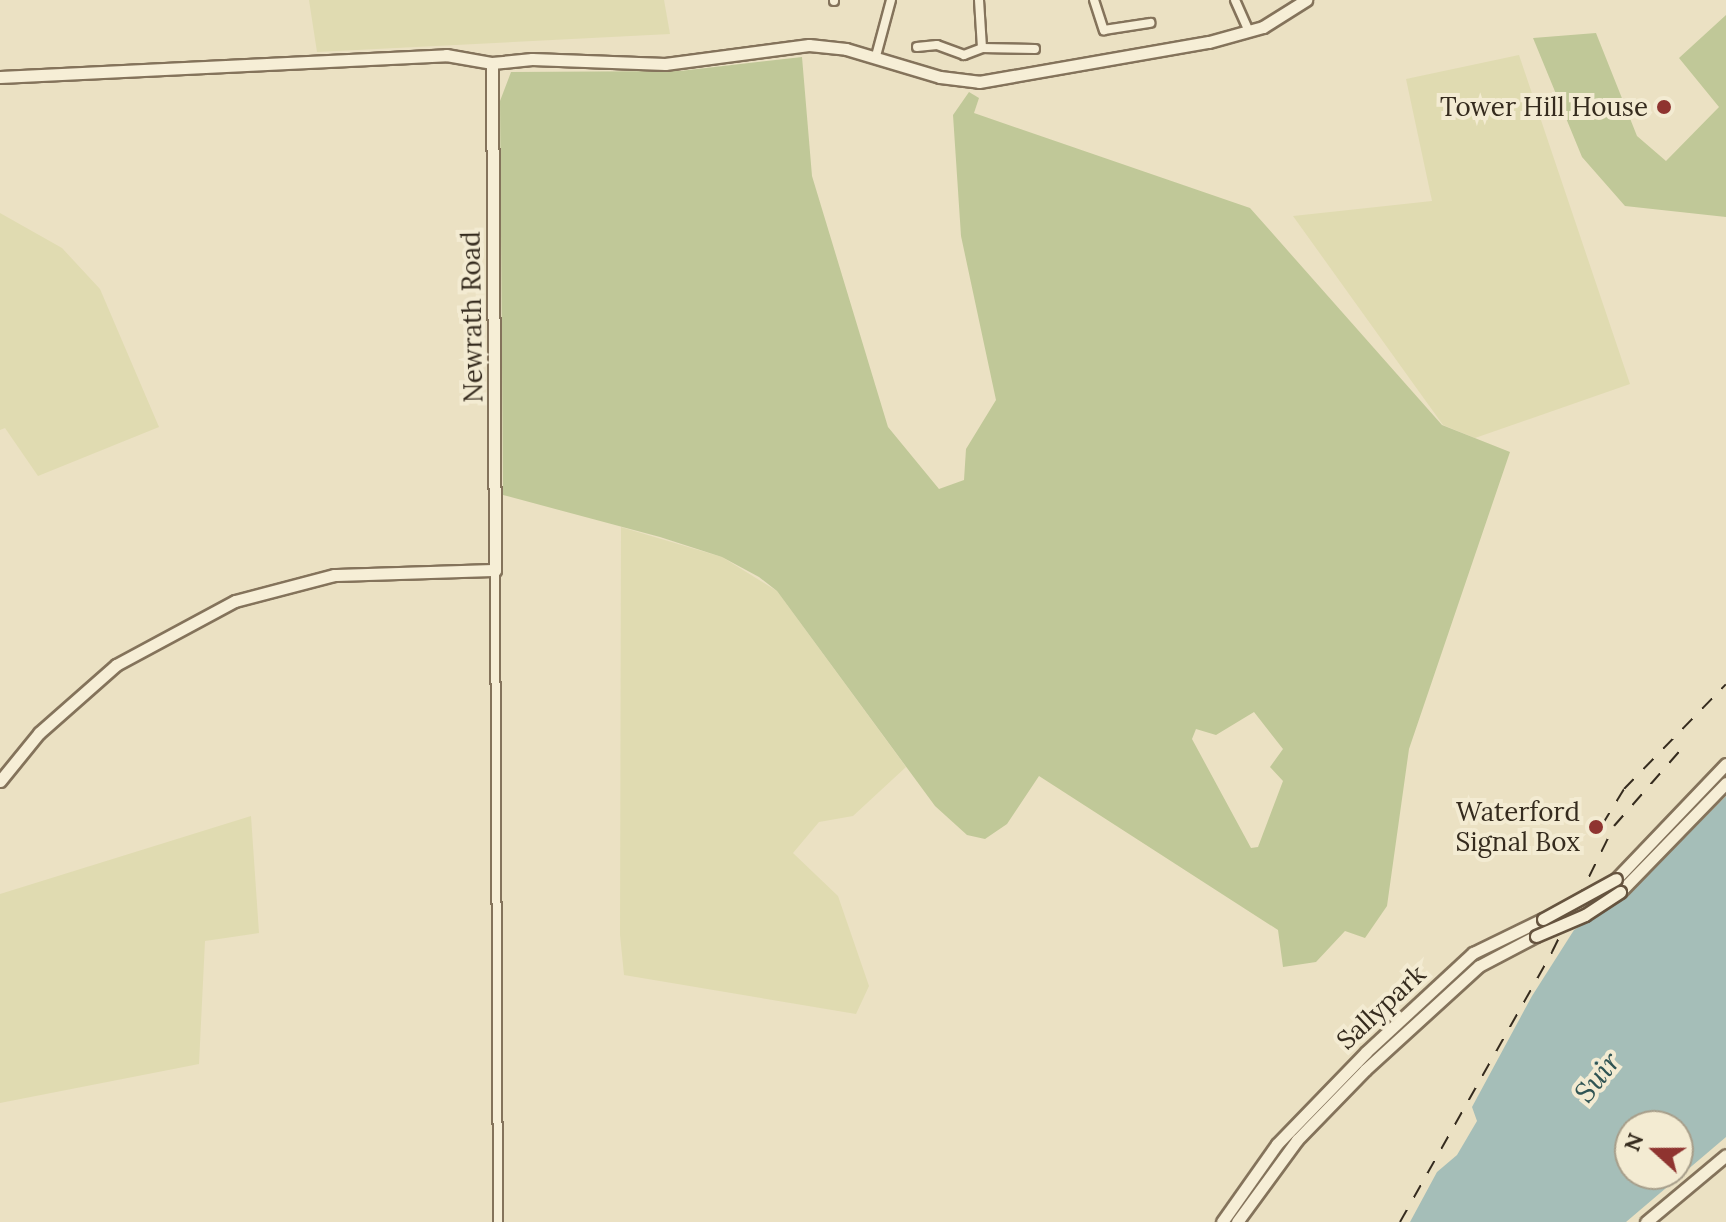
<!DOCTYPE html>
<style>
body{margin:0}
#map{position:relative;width:1726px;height:1222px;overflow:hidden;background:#ebe1c3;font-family:Lora,serif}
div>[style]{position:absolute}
.farmland>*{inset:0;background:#e0dbb1}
.green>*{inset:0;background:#c0c898}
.water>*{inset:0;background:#a5beb8}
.roads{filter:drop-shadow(2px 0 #84735b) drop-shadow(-2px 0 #84735b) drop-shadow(0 2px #84735b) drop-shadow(0 -2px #84735b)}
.street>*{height:8px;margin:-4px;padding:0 4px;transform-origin:4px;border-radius:4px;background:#f6eed6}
.secondary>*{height:11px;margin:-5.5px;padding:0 5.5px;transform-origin:5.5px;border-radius:5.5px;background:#f6eed6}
.rail>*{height:2px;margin-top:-1px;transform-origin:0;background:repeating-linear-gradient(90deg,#352b1e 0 14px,transparent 0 28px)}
.bridges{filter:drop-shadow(2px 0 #66543f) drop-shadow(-2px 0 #66543f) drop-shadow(0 2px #66543f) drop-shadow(0 -2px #66543f)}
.secondary-bridge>*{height:11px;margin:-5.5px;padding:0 5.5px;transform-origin:5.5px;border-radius:5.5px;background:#f6eed6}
.dots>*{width:22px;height:22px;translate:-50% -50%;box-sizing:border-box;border:4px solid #f3ebd2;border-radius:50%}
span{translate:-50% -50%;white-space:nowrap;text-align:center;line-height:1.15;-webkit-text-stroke:8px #f3ebd2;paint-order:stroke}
.poi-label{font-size:26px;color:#352b1e}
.right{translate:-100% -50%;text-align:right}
.street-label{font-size:26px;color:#352b1e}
.water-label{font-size:28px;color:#2f5453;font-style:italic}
.north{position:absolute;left:1614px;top:1110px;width:80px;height:80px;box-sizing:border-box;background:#f3ebd2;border:2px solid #a79e8a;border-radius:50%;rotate:291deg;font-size:22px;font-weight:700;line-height:32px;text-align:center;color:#352b1e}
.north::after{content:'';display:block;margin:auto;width:28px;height:36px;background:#8f3430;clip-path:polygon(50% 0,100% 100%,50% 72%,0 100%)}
</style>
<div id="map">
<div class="farmland">
<div style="clip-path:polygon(309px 0,664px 0,670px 34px,317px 52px)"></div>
<div style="clip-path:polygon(1519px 55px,1630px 384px,1475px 438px,1443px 425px,1293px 216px,1432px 201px,1406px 79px)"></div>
<div style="clip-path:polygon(0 213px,62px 248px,100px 289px,159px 427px,38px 476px,5px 428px,0 430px)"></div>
<div style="clip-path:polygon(621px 527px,722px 557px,777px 591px,906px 767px,853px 816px,819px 822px,793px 853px,838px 896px,869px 986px,856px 1014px,624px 975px,620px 935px)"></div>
<div style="clip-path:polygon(251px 816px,259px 933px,205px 941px,199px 1064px,0 1103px,0 894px)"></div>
</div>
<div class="green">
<div style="clip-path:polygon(1726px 15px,1726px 217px,1625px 206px,1582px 157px,1533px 38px,1596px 33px,1637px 136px,1666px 161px,1719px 107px,1679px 58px)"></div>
<div style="clip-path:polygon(evenodd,802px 57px,812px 176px,888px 427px,939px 489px,964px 480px,966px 449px,996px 400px,961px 236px,953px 115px,969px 92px,979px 98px,974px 113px,1250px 208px,1442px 425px,1510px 452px,1409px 749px,1387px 906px,1365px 938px,1345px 931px,1316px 962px,1283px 967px,1278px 930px,1039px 776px,1007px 824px,985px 839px,967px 835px,935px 806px,777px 591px,759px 577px,722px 557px,660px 537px,503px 495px,500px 101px,511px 72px,680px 71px,802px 57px,1254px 712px,1283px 749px,1270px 767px,1283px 781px,1258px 847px,1251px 848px,1192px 739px,1196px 729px,1216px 735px,1254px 712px)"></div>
</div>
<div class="water">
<div style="clip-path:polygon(evenodd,1726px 796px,1726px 1137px,1626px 1222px,1410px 1222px,1437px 1172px,1457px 1155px,1477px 1121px,1472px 1107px,1532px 996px,1574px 930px,1625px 898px,1726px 796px,1678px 1126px,1678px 1174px,1630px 1174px,1630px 1126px,1678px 1126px)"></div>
</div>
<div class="roads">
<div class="street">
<div style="left:834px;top:0;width:1px;rotate:90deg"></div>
<div style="left:979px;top:0;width:48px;rotate:86.4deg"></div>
<div style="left:1094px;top:0;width:32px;rotate:72deg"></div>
<div style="left:1104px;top:30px;width:47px;rotate:-8.7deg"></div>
<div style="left:1235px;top:0;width:34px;rotate:66deg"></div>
<div style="left:917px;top:47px;width:20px;rotate:-6deg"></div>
<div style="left:937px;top:45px;width:29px;rotate:20deg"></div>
<div style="left:964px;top:55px;width:19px;rotate:-21deg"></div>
<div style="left:982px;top:48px;width:53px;rotate:1.1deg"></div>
<div style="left:876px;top:56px;width:58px;rotate:-75deg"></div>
<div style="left:495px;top:570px;width:652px;rotate:89.74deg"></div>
</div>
<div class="secondary">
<div style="left:0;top:77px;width:447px;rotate:-2.8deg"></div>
<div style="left:446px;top:55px;width:47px;rotate:9.9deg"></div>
<div style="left:492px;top:63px;width:40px;rotate:-5.7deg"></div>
<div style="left:532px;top:59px;width:133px;rotate:2.2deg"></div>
<div style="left:665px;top:64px;width:145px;rotate:-7.5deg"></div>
<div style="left:809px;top:45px;width:37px;rotate:6deg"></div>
<div style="left:846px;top:49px;width:98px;rotate:16.6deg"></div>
<div style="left:940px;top:77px;width:39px;rotate:7deg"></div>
<div style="left:979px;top:82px;width:233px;rotate:-9.9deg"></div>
<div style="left:1209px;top:42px;width:56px;rotate:-15.5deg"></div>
<div style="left:1263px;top:27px;width:51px;rotate:-32.1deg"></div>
<div style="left:0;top:781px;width:62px;rotate:-50.9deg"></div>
<div style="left:39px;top:733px;width:103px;rotate:-41.4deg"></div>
<div style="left:116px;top:665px;width:135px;rotate:-28.3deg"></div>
<div style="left:235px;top:601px;width:102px;rotate:-14.7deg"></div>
<div style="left:334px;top:575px;width:161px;rotate:-1.8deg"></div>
<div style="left:495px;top:570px;width:507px;rotate:-90.34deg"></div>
<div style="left:1616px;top:879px;width:159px;rotate:-46.3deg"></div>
<div style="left:1620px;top:892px;width:152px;rotate:-45.8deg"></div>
<div style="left:1222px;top:1222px;width:95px;rotate:-54.8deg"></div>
<div style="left:1277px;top:1144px;width:128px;rotate:-45.9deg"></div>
<div style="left:1366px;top:1052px;width:146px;rotate:-42.8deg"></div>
<div style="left:1473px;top:953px;width:78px;rotate:-25.9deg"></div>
<div style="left:1237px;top:1222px;width:102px;rotate:-53.8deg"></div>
<div style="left:1297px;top:1140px;width:98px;rotate:-45.8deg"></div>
<div style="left:1365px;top:1070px;width:154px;rotate:-42.4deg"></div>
<div style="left:1479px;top:966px;width:64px;rotate:-27.8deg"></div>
<div style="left:1646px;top:1222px;width:104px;rotate:-39.9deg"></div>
</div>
</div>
<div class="rail">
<div style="left:1602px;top:825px;width:42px;rotate:-58.6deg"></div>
<div style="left:1624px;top:789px;width:146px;rotate:-45.8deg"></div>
<div style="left:1400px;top:1222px;width:310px;rotate:-60.6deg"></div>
<div style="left:1552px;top:952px;width:140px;rotate:-63.8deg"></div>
<div style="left:1614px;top:826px;width:108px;rotate:-48.8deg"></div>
</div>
<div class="bridges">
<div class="secondary-bridge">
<div style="left:1543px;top:919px;width:83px;rotate:-28.7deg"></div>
<div style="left:1536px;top:936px;width:53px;rotate:-23.2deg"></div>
<div style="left:1585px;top:915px;width:42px;rotate:-33.3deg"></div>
</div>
</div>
<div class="dots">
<div style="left:1664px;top:107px;background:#8f3430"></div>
<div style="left:1596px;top:827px;background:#8f3430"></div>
</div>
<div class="poi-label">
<span class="right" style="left:1648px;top:107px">Tower Hill House</span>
<span class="right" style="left:1580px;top:827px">Waterford<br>Signal Box</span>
</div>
<div class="street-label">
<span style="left:472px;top:317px;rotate:-91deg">Newrath Road</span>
<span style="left:1381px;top:1007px;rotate:-43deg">Sallypark</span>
</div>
<div class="water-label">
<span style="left:1597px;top:1077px;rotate:-52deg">Suir</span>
</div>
<div class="north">N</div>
</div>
